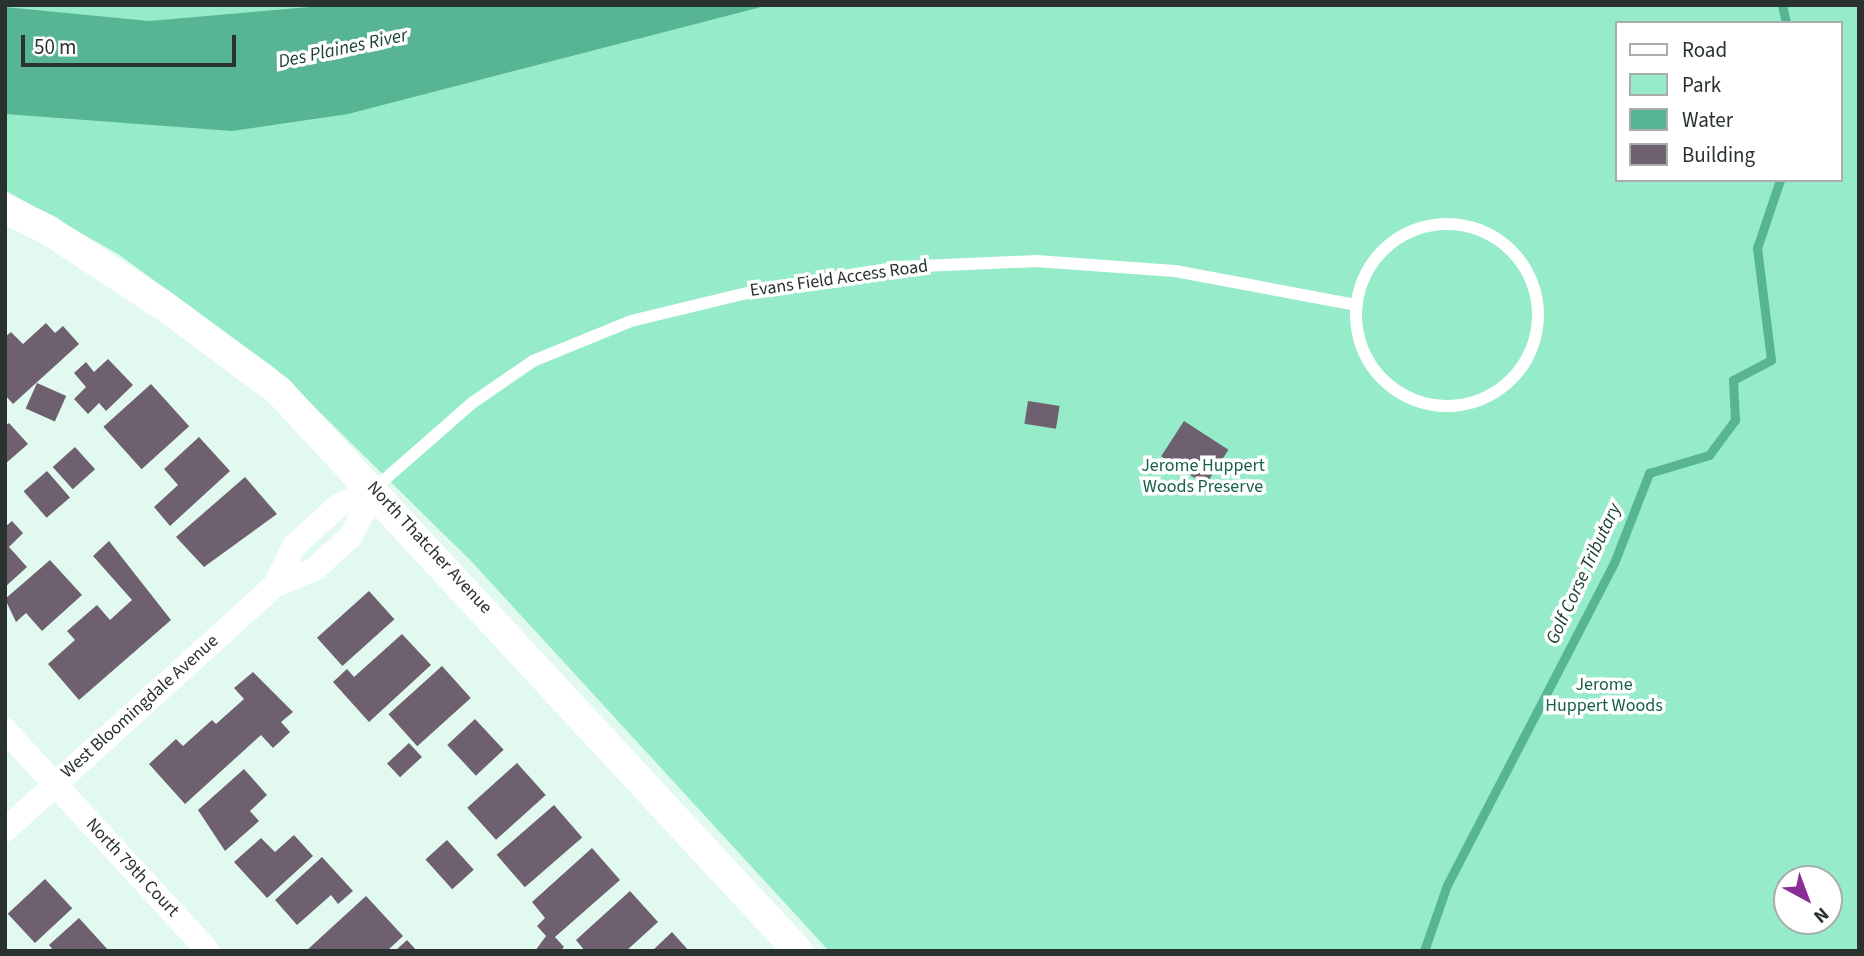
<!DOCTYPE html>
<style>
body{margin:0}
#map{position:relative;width:1864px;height:956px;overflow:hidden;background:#e1f9ee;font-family:"Source Sans 3",sans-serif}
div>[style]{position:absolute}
.green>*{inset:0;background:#96ebc9}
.water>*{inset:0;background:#58b593}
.stream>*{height:9px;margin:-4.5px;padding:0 4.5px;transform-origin:4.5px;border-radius:4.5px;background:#58b593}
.building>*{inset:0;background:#6e606f;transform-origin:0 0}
.service>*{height:12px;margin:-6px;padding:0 6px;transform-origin:6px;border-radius:6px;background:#fff}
.service>.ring{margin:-6px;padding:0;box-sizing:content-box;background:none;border:12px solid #fff;border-radius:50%}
.minor>*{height:24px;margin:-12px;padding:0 12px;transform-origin:12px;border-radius:12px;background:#fff}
.tertiary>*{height:30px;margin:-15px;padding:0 15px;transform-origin:15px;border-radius:15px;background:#fff}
span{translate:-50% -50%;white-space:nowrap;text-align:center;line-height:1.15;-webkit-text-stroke:7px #fff;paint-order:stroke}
.street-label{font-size:18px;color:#29322e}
.park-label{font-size:18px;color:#1a614a}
.water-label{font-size:19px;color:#1a4234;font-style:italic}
.frame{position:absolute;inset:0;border:7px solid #29322e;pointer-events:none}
.legend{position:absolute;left:1615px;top:21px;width:228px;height:161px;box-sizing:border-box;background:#fff;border:2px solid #a9adab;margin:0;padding:9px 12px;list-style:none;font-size:21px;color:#29322e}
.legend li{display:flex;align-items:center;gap:14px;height:35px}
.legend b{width:35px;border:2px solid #a9adab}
.north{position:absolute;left:1773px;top:865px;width:70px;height:70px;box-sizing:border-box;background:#fff;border:2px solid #a9adab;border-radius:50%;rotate:139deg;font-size:19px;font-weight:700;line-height:28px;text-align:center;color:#29322e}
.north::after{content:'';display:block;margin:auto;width:24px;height:32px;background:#8a2d97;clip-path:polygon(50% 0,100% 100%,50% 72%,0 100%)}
.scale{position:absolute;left:21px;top:35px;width:215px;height:32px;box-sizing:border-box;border:4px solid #29322e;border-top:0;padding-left:9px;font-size:21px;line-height:24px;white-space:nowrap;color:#29322e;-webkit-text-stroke:5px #fff;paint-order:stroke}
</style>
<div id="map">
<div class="green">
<div style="clip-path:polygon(evenodd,5px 5px,1859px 5px,1859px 951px,829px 951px,472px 562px,276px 369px,118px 254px,5px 190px,5px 5px,1617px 23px,1841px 23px,1841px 180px,1617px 180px,1617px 23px,5px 5px,1787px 879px,1829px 879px,1829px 921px,1787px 921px,1787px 879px)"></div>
</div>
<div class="water">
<div style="clip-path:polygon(333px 5px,769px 5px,348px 114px,232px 131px,5px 114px,5px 7px,149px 21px)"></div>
</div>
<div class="stream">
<div style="left:1782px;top:5px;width:18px;rotate:77deg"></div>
<div style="left:1424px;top:951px;width:70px;rotate:-70.8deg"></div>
<div style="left:1447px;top:885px;width:363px;rotate:-62.6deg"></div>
<div style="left:1614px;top:563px;width:97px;rotate:-68.7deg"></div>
<div style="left:1649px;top:473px;width:63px;rotate:-16.7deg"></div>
<div style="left:1709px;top:455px;width:44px;rotate:-53.4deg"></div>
<div style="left:1735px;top:420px;width:40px;rotate:-92.9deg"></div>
<div style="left:1733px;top:380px;width:43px;rotate:-27.8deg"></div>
<div style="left:1771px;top:360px;width:113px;rotate:-97.1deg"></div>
<div style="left:1757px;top:248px;width:72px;rotate:-71.3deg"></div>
</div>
<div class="building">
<div style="clip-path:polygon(46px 323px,55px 333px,63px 326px,79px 344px,13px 404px,5px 395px,5px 337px,11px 332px,23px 344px)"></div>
<div style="clip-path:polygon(108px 359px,133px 385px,106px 411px,99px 403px,88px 414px,74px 399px,86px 387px,74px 373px,86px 362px,94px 372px)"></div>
<div style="left:37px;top:383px;width:32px;height:28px;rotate:24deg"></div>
<div style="left:151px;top:384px;width:57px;height:64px;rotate:48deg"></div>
<div style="left:1028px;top:401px;width:32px;height:23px;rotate:9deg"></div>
<div style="left:1184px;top:421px;width:53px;height:42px;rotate:33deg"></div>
<div style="clip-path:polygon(9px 423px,28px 444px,5px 464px,5px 426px)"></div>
<div style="clip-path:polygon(199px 437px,230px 471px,170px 526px,154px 507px,178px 485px,164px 469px)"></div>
<div style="left:75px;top:447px;width:30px;height:30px;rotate:48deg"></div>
<div style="left:47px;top:471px;width:35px;height:31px;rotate:49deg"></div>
<div style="clip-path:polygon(245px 477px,277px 514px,204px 567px,176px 537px)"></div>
<div style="clip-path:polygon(12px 521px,23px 533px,9px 547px,27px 567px,5px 587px,5px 527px)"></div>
<div style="clip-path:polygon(109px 541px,171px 620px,79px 700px,48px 664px,75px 640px,67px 631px,97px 605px,110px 620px,132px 600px,93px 556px)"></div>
<div style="clip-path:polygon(50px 560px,82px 595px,42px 631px,26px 613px,16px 622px,5px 599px)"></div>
<div style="left:369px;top:591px;width:38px;height:70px;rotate:48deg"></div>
<div style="clip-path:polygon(402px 634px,431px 665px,369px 722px,333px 682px,347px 669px,354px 677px)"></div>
<div style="left:442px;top:666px;width:43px;height:72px;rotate:48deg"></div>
<div style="clip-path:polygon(253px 672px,293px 712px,281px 722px,290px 732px,273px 748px,261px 735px,185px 804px,149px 764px,176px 739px,183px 746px,212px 720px,216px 724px,244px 699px,234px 688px)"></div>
<div style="left:475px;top:719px;width:42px;height:38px;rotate:47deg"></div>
<div style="left:409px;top:743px;width:19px;height:30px;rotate:47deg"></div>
<div style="left:517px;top:763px;width:43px;height:67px;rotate:48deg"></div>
<div style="clip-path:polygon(244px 769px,267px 795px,250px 811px,259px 821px,225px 851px,198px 810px)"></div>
<div style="left:554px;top:805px;width:43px;height:76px;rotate:49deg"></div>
<div style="clip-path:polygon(294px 835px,313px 856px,267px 898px,234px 862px,261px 838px,275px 852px)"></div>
<div style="left:447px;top:840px;width:40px;height:29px;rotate:48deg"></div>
<div style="clip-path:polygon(592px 848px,620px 880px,555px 937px,564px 947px,560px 951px,535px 951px,546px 936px,537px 926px,545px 918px,532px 902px)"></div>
<div style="clip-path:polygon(322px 857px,353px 891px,338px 904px,331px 895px,297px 925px,275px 900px)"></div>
<div style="left:45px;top:879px;width:40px;height:51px;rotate:47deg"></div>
<div style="clip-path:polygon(630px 891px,658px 922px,626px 951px,585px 951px,576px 940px)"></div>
<div style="clip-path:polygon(366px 896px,403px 936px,387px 951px,306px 951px)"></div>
<div style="clip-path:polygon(79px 918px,109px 951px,54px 951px,49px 945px)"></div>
<div style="clip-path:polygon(672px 932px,689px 951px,652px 951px)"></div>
<div style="clip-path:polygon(407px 940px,417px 951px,395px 951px)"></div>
</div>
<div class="service">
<div class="ring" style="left:1356px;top:224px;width:170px;height:170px"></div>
<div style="left:375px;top:488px;width:129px;rotate:-41.2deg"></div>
<div style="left:472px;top:403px;width:74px;rotate:-34.5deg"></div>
<div style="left:533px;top:361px;width:106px;rotate:-22.2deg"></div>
<div style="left:631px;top:321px;width:136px;rotate:-13.6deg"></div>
<div style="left:763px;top:289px;width:139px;rotate:-9.1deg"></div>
<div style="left:900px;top:267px;width:136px;rotate:-2.5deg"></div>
<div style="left:1036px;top:261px;width:139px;rotate:4.1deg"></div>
<div style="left:1175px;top:271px;width:185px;rotate:10.6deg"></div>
</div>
<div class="minor">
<div style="left:275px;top:585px;width:43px;rotate:-64deg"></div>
<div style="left:294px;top:546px;width:59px;rotate:-42.3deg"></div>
<div style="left:338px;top:506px;width:41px;rotate:-25.9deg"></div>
<div style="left:5px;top:730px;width:300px;rotate:47.4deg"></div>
<div style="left:5px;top:830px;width:365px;rotate:-42.2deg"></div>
<div style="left:275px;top:585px;width:43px;rotate:-21.8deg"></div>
<div style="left:315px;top:569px;width:49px;rotate:-42.5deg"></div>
<div style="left:351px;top:536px;width:54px;rotate:-63.4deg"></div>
</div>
<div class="tertiary">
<div style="left:5px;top:209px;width:48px;rotate:26deg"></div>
<div style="left:48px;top:230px;width:137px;rotate:33.1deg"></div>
<div style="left:163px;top:305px;width:143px;rotate:36.5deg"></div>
<div style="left:278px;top:390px;width:765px;rotate:47.17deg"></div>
</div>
<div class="street-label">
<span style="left:839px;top:279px;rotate:-8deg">Evans Field Access Road</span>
<span style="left:429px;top:548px;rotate:47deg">North Thatcher Avenue</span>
<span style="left:140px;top:707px;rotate:-42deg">West Bloomingdale Avenue</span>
<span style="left:132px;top:868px;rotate:47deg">North 79th Court</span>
</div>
<div class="park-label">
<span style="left:1203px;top:477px">Jerome Huppert<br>Woods Preserve</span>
<span style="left:1604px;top:696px">Jerome<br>Huppert Woods</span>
</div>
<div class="water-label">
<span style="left:343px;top:49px;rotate:-12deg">Des Plaines River</span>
<span style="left:1584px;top:574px;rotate:-65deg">Golf Corse Tributary</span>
</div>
<div class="frame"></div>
<ul class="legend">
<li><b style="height:9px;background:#fff"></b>Road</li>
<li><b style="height:19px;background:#96ebc9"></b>Park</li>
<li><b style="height:19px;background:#58b593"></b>Water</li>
<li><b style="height:19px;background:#6e606f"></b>Building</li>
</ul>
<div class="north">N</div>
<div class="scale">50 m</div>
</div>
